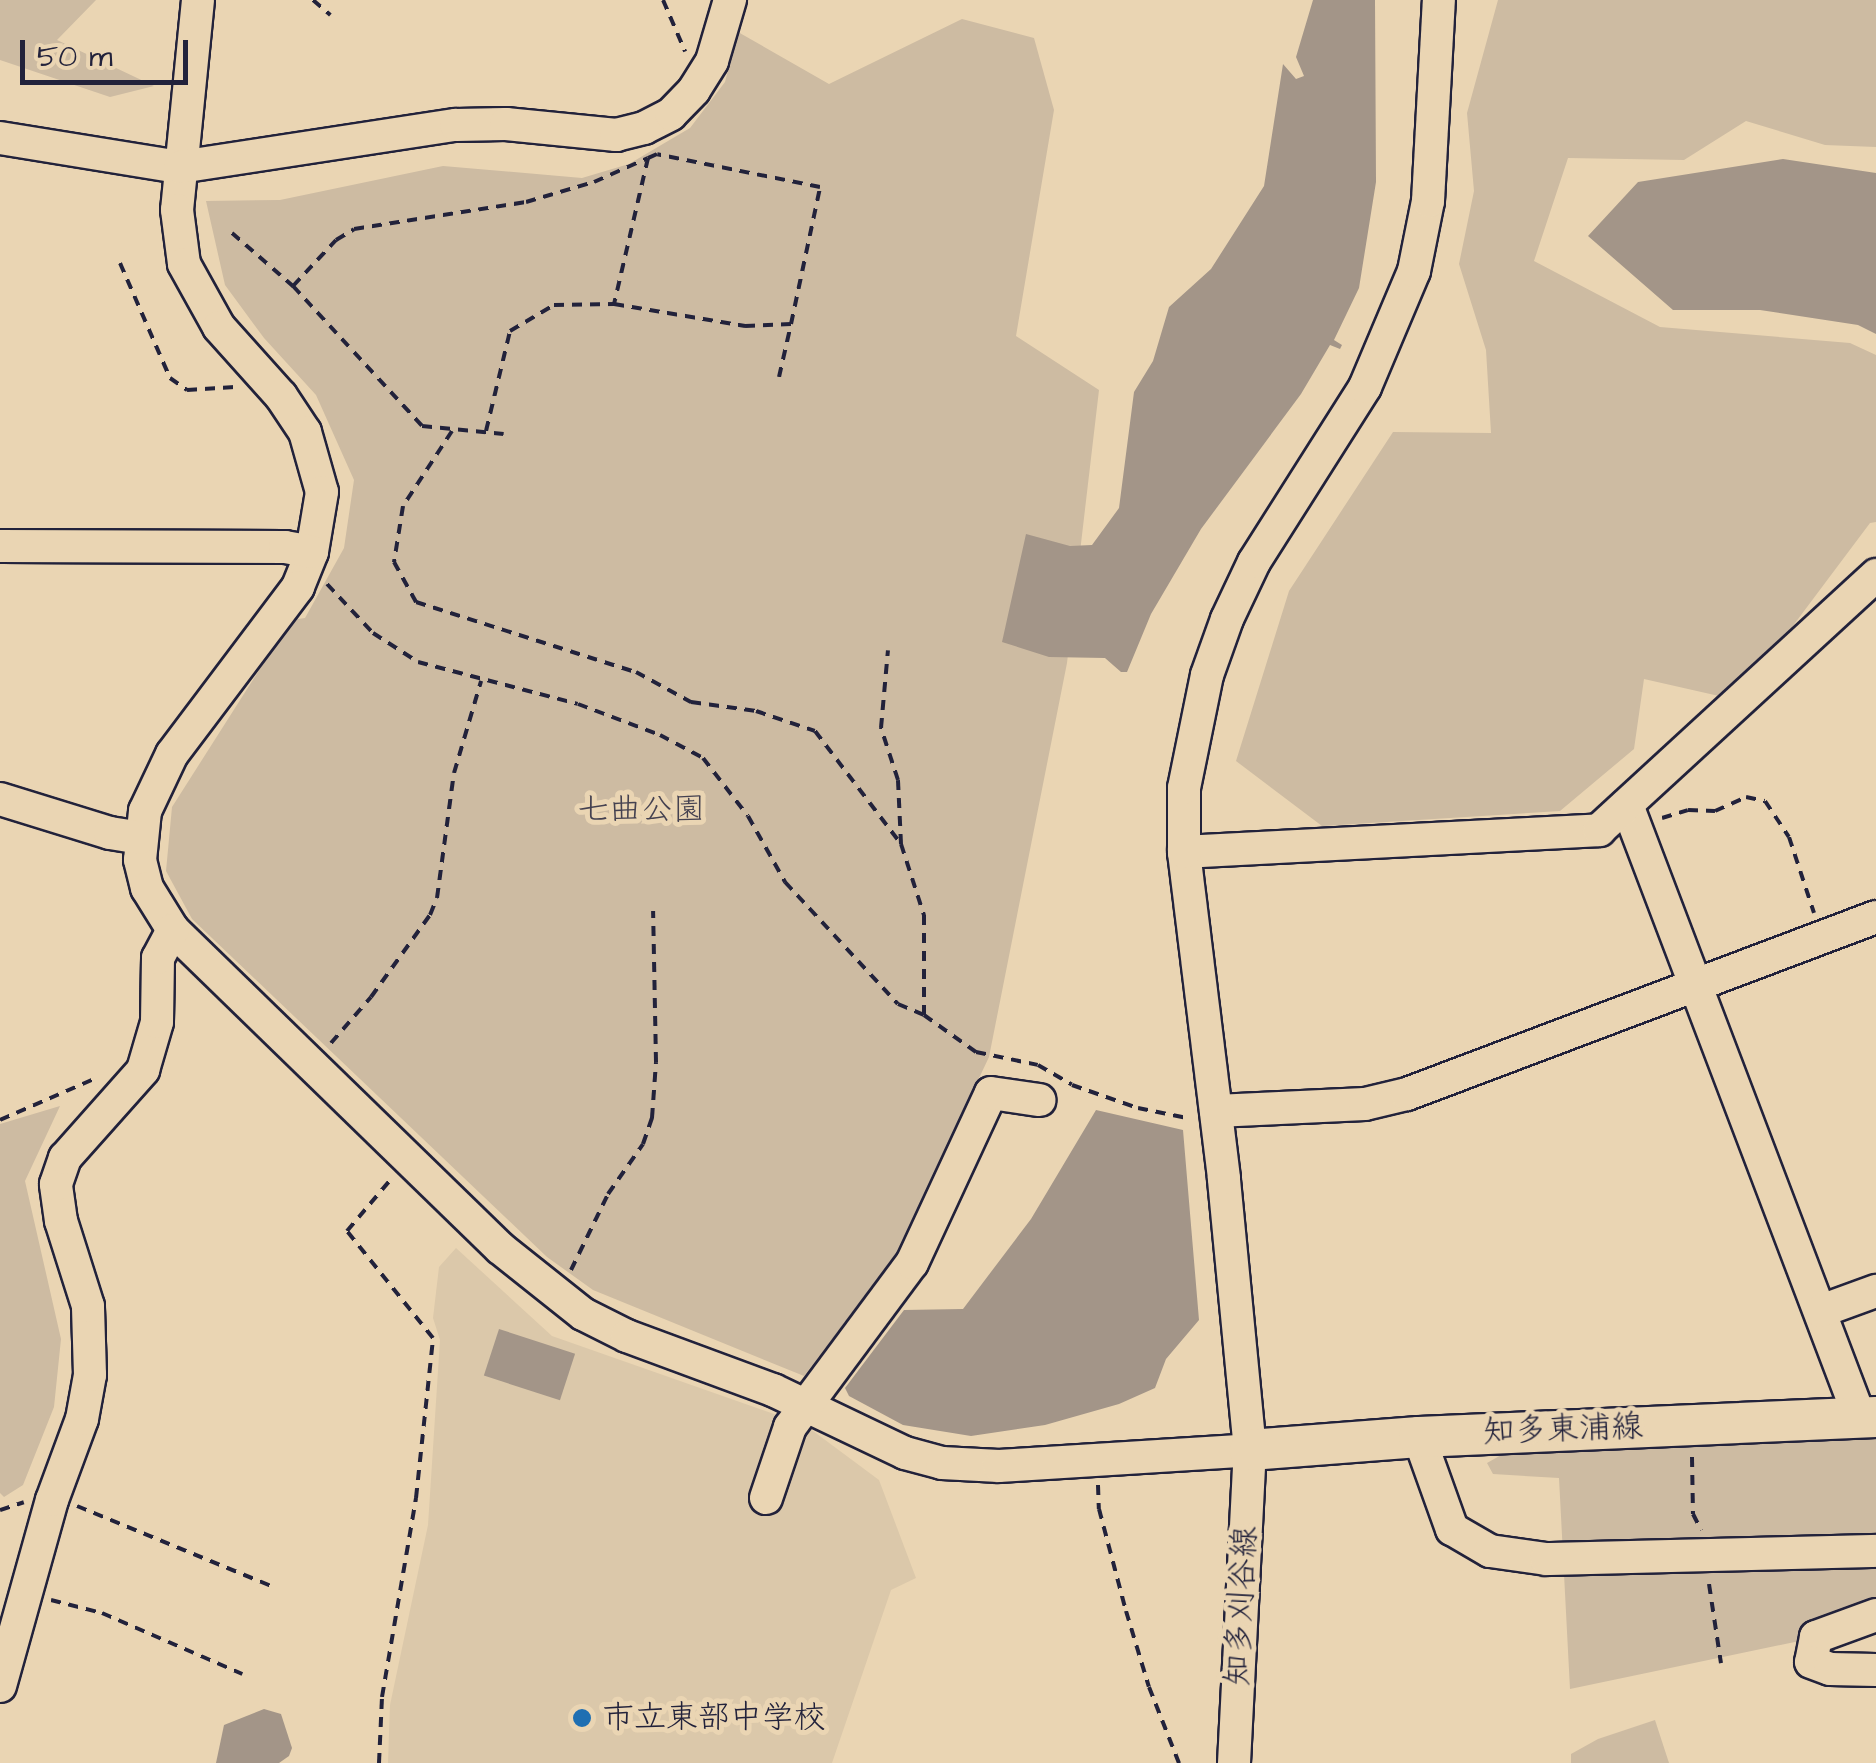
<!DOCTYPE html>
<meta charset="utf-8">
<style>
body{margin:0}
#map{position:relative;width:1876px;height:1763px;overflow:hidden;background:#ead5b3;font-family:"Architects Daughter","Klee One",sans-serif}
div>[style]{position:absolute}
.built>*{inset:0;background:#dbc8aa}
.green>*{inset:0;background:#cdbba2}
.water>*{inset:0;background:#a39588;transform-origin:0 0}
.path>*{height:4px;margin-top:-2px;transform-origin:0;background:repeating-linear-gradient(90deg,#22223b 0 10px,transparent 0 18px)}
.roads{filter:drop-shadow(2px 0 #22223b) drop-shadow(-2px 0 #22223b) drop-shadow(0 2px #22223b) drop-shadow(0 -2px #22223b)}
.minor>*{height:32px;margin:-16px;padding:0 16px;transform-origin:16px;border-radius:16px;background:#ead5b3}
.major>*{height:40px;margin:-20px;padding:0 20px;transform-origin:20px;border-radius:20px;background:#ead5b3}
.dots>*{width:28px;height:28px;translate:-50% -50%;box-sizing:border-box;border:5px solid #ead5b3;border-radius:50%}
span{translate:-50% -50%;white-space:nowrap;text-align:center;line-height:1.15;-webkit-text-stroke:10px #ead5b3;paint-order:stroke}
.park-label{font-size:32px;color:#444150}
.street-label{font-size:32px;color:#22223b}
.poi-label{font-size:32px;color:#22223b}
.left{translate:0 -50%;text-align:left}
.scale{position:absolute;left:20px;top:40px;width:168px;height:45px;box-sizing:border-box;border:5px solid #22223b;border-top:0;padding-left:12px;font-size:30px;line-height:35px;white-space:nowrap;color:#22223b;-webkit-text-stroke:8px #ead5b3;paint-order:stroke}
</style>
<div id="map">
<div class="built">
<div style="clip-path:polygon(456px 1248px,552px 1336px,805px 1425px,879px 1480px,916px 1578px,891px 1590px,832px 1763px,388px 1763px,390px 1705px,428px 1525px,440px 1340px,433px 1318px,439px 1267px)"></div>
</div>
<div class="green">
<div style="clip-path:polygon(0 0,96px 0,57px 40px,154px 86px,110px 97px,0 60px)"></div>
<div style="clip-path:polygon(1498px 0,1876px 0,1876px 147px,1825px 145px,1746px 121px,1684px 160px,1568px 158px,1534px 261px,1660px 327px,1850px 343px,1876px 355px,1876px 522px,1870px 523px,1774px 651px,1719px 696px,1644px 679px,1634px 749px,1560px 811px,1322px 826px,1236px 761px,1289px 591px,1393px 432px,1491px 433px,1486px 350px,1459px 264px,1474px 191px,1467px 113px)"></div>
<div style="clip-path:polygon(962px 19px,1034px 38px,1054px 110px,1016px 336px,1099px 390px,1067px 663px,989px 1057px,895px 1256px,804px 1376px,593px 1290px,547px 1257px,192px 919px,166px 871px,172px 807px,291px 620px,305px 618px,344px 548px,354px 480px,316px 395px,264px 338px,225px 285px,206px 201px,280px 200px,443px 166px,582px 178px,629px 164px,690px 128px,725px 82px,738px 32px,829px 84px)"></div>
<div style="clip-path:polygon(60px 1106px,25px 1181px,61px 1339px,54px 1407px,23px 1485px,4px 1497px,0 1493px,0 1124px)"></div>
<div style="clip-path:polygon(1876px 1435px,1876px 1625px,1570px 1689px,1559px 1478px,1493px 1474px,1487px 1463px,1510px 1450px)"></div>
<div style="clip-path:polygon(1655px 1720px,1669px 1763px,1571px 1763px,1571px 1754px,1598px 1739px)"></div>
</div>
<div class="water">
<div style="clip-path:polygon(1313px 0,1375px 0,1376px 182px,1359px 288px,1334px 340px,1342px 345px,1340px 349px,1330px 345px,1301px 394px,1201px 529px,1151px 614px,1127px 672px,1121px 672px,1105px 658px,1049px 657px,1002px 642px,1026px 534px,1070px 546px,1092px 545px,1119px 508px,1134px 392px,1153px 361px,1169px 307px,1211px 269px,1264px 186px,1283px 64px,1296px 79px,1304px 76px,1296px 57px)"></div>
<div style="clip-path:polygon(1783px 159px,1876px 173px,1876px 334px,1858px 325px,1760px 310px,1673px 310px,1588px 236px,1638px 182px)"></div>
<div style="clip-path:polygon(1096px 1110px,1183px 1130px,1199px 1320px,1166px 1359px,1155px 1388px,1119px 1404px,1045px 1425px,971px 1436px,903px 1425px,849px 1396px,845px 1388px,904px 1310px,963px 1309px,1031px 1219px)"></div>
<div style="left:499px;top:1329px;width:80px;height:49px;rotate:18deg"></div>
<div style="clip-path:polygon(264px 1709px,281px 1714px,292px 1748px,289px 1756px,279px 1763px,216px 1763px,224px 1725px)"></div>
</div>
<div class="path">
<div style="left:313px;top:0;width:23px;rotate:41deg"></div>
<div style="left:663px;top:0;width:56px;rotate:66.7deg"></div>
<div style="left:232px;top:233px;width:81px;rotate:41deg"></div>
<div style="left:293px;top:286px;width:190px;rotate:47.3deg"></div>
<div style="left:422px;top:426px;width:82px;rotate:5.6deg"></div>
<div style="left:120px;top:263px;width:125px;rotate:66.5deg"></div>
<div style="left:170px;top:378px;width:21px;rotate:35deg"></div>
<div style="left:187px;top:390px;width:48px;rotate:-3.6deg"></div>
<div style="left:293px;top:286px;width:63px;rotate:-46.9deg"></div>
<div style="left:336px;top:240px;width:21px;rotate:-31deg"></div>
<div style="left:354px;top:229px;width:174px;rotate:-8.9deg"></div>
<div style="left:526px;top:202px;width:71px;rotate:-16.4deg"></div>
<div style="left:594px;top:182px;width:59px;rotate:-24deg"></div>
<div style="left:779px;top:377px;width:54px;rotate:-77.2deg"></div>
<div style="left:452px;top:431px;width:90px;rotate:123.2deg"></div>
<div style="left:403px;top:506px;width:57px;rotate:99.1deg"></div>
<div style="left:394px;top:562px;width:46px;rotate:61.2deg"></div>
<div style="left:416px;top:602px;width:231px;rotate:17.7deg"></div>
<div style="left:636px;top:672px;width:63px;rotate:28.6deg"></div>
<div style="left:691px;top:702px;width:66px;rotate:7.9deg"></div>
<div style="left:756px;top:711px;width:62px;rotate:18.7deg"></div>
<div style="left:815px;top:731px;width:142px;rotate:52.7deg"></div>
<div style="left:901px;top:844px;width:64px;rotate:-92.7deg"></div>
<div style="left:898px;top:780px;width:55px;rotate:-108.1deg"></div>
<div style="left:881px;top:728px;width:78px;rotate:-84.9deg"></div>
<div style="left:486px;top:431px;width:103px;rotate:-76.5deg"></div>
<div style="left:510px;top:331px;width:51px;rotate:-30.6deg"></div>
<div style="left:554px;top:305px;width:60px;rotate:-1deg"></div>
<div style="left:614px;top:304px;width:133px;rotate:9.5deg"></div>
<div style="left:745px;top:326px;width:46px;rotate:-2.5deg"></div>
<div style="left:791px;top:324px;width:140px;rotate:-78deg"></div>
<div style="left:820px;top:187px;width:166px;rotate:-168.6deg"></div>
<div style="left:657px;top:154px;width:10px;rotate:156deg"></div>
<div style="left:648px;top:158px;width:150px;rotate:103.1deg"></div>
<div style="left:327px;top:584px;width:67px;rotate:46.8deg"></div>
<div style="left:373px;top:633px;width:54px;rotate:32.8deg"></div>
<div style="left:418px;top:662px;width:165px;rotate:14.7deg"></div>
<div style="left:578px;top:704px;width:88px;rotate:20.7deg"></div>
<div style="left:660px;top:735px;width:49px;rotate:28.1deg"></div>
<div style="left:703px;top:758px;width:73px;rotate:52.2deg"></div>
<div style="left:748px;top:816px;width:76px;rotate:60.7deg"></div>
<div style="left:785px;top:882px;width:166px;rotate:47.2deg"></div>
<div style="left:898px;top:1004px;width:28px;rotate:23deg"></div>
<div style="left:924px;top:1015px;width:64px;rotate:35.4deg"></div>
<div style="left:976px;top:1052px;width:63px;rotate:11.8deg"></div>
<div style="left:1038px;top:1065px;width:39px;rotate:30deg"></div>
<div style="left:1072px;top:1085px;width:70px;rotate:19.2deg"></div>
<div style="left:1138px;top:1108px;width:50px;rotate:11.5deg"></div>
<div style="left:1662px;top:818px;width:27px;rotate:-17deg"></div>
<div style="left:1688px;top:810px;width:27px;rotate:2deg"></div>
<div style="left:1715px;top:811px;width:34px;rotate:-24deg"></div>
<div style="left:1746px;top:797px;width:19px;rotate:12deg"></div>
<div style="left:1765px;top:801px;width:43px;rotate:56.3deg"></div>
<div style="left:1789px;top:837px;width:80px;rotate:71.8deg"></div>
<div style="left:901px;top:844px;width:75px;rotate:72.1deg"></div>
<div style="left:924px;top:915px;width:100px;rotate:90deg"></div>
<div style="left:331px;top:1043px;width:61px;rotate:-49deg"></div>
<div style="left:371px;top:997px;width:101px;rotate:-54.3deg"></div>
<div style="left:430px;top:915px;width:18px;rotate:-68deg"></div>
<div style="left:437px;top:898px;width:126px;rotate:-82.3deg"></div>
<div style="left:454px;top:773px;width:96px;rotate:-73.6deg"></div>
<div style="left:0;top:1120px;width:105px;rotate:-23.6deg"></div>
<div style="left:571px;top:1270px;width:85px;rotate:-64deg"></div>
<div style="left:608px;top:1194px;width:61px;rotate:-55deg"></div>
<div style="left:643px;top:1144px;width:28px;rotate:-71deg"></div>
<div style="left:652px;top:1118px;width:56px;rotate:-85.9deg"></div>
<div style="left:656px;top:1062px;width:151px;rotate:-91.1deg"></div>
<div style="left:1692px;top:1457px;width:57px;rotate:89deg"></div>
<div style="left:1693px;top:1514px;width:18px;rotate:63deg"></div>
<div style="left:1098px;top:1485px;width:24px;rotate:88deg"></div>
<div style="left:1099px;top:1509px;width:106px;rotate:75.2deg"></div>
<div style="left:1126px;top:1611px;width:79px;rotate:73.2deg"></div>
<div style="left:1149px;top:1687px;width:82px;rotate:68.5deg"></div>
<div style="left:77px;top:1506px;width:210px;rotate:22.4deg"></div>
<div style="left:0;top:1510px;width:25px;rotate:-18deg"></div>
<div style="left:1709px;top:1584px;width:80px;rotate:81.4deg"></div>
<div style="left:51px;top:1600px;width:53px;rotate:14.3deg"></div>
<div style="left:102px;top:1613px;width:153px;rotate:23.5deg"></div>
<div style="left:379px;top:1763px;width:66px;rotate:-87.4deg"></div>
<div style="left:382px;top:1697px;width:202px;rotate:-80.3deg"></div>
<div style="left:416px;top:1498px;width:161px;rotate:-83.9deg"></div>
<div style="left:433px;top:1338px;width:137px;rotate:-128.8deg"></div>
<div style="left:347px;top:1231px;width:70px;rotate:-49.7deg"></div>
</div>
<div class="roads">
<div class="minor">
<div style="left:198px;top:0;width:211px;rotate:95.7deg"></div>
<div style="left:177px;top:210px;width:54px;rotate:82.6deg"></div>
<div style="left:184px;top:264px;width:72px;rotate:60.9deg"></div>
<div style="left:219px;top:327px;width:93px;rotate:48.1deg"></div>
<div style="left:281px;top:396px;width:43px;rotate:56.3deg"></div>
<div style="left:305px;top:432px;width:62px;rotate:74.2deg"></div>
<div style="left:322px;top:492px;width:61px;rotate:99.5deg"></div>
<div style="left:312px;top:552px;width:38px;rotate:112deg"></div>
<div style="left:298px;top:587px;width:209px;rotate:127deg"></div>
<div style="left:172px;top:754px;width:63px;rotate:115.3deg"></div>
<div style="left:145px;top:811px;width:49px;rotate:95.8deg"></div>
<div style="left:140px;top:860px;width:29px;rotate:76deg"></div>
<div style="left:147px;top:888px;width:49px;rotate:58.2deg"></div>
<div style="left:173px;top:930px;width:456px;rotate:44.2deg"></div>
<div style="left:500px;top:1248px;width:106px;rotate:38.5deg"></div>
<div style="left:583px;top:1314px;width:49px;rotate:26.6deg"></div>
<div style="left:627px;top:1336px;width:156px;rotate:20.3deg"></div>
<div style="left:773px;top:1390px;width:146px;rotate:25.5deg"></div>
<div style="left:905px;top:1453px;width:38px;rotate:15deg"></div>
<div style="left:942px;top:1463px;width:57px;rotate:3deg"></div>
<div style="left:999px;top:1466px;width:252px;rotate:-3.6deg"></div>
<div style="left:0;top:138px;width:182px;rotate:9.2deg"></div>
<div style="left:180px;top:167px;width:279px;rotate:-8.7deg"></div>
<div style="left:456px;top:125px;width:50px;rotate:-1.1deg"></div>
<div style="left:506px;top:124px;width:111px;rotate:5.7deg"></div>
<div style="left:616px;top:135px;width:29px;rotate:-14deg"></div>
<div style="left:644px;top:128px;width:30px;rotate:-27deg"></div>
<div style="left:671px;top:114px;width:33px;rotate:-46deg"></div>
<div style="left:694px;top:90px;width:34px;rotate:-58deg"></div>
<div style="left:712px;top:61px;width:64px;rotate:-73.6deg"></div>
<div style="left:0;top:546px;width:285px;rotate:0.2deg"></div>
<div style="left:285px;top:547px;width:27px;rotate:10deg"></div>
<div style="left:0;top:799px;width:115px;rotate:17.2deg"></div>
<div style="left:110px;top:833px;width:31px;rotate:9deg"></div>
<div style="left:1627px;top:805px;width:656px;rotate:69.19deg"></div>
<div style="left:1184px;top:852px;width:416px;rotate:-3deg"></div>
<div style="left:1599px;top:830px;width:377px;rotate:-42.6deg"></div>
<div style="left:1216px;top:1111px;width:149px;rotate:-2.7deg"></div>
<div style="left:1365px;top:1104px;width:43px;rotate:-13.4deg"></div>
<div style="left:1407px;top:1094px;width:501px;rotate:-20.68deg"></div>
<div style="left:1821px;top:1311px;width:59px;rotate:-20deg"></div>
<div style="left:1419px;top:1437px;width:98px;rotate:70.3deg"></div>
<div style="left:1452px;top:1529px;width:44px;rotate:30.1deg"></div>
<div style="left:1490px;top:1551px;width:57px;rotate:8.1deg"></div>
<div style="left:1546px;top:1559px;width:330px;rotate:-1.4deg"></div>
<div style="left:766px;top:1498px;width:75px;rotate:-71.3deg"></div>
<div style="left:790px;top:1427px;width:204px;rotate:-53.4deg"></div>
<div style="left:912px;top:1263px;width:187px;rotate:-65.1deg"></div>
<div style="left:991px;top:1093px;width:49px;rotate:8.3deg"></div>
<div style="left:1876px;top:1615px;width:64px;rotate:159.9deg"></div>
<div style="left:1816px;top:1637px;width:25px;rotate:101deg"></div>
<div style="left:1811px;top:1662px;width:20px;rotate:20deg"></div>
<div style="left:1830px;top:1669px;width:46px;rotate:1.2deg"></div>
<div style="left:0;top:1686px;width:193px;rotate:-74.4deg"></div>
<div style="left:52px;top:1500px;width:86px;rotate:-69.7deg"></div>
<div style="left:82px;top:1419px;width:45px;rotate:-79.7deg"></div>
<div style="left:90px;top:1375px;width:69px;rotate:-91.7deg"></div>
<div style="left:88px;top:1306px;width:89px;rotate:-107.6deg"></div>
<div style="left:61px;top:1221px;width:37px;rotate:-98deg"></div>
<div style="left:56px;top:1184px;width:28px;rotate:-71deg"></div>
<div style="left:65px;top:1158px;width:118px;rotate:-48.4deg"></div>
<div style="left:143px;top:1070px;width:50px;rotate:-73.7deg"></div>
<div style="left:157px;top:1022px;width:64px;rotate:-89.1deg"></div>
<div style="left:158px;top:958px;width:32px;rotate:-62deg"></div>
<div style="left:1234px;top:1763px;width:313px;rotate:-87.1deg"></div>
<div style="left:1250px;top:1450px;width:273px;rotate:-95.5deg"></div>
<div style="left:1224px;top:1178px;width:328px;rotate:-97deg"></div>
<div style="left:1184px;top:852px;width:64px;rotate:-90deg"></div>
<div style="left:1184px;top:788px;width:115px;rotate:-78.5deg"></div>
<div style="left:1207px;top:675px;width:59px;rotate:-70.3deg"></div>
<div style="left:1227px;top:619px;width:63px;rotate:-64.7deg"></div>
<div style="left:1254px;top:562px;width:207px;rotate:-57.6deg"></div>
<div style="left:1365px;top:387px;width:126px;rotate:-67.1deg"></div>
<div style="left:1414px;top:271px;width:71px;rotate:-78.7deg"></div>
<div style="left:1428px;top:201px;width:201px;rotate:-86.9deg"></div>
</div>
<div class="major">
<div style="left:1250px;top:1450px;width:169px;rotate:-4.4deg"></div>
<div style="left:1419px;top:1437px;width:457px;rotate:-2.5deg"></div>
</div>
</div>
<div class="dots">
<div style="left:582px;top:1718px;background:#1f6fb2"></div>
</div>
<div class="park-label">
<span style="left:641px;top:810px">七曲公園</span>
</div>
<div class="street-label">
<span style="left:1563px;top:1430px;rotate:-2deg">知多東浦線</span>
<span style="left:1242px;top:1606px;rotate:-87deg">知多刈谷線</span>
</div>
<div class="poi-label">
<span class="left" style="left:602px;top:1718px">市立東部中学校</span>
</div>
<div class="scale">50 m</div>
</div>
